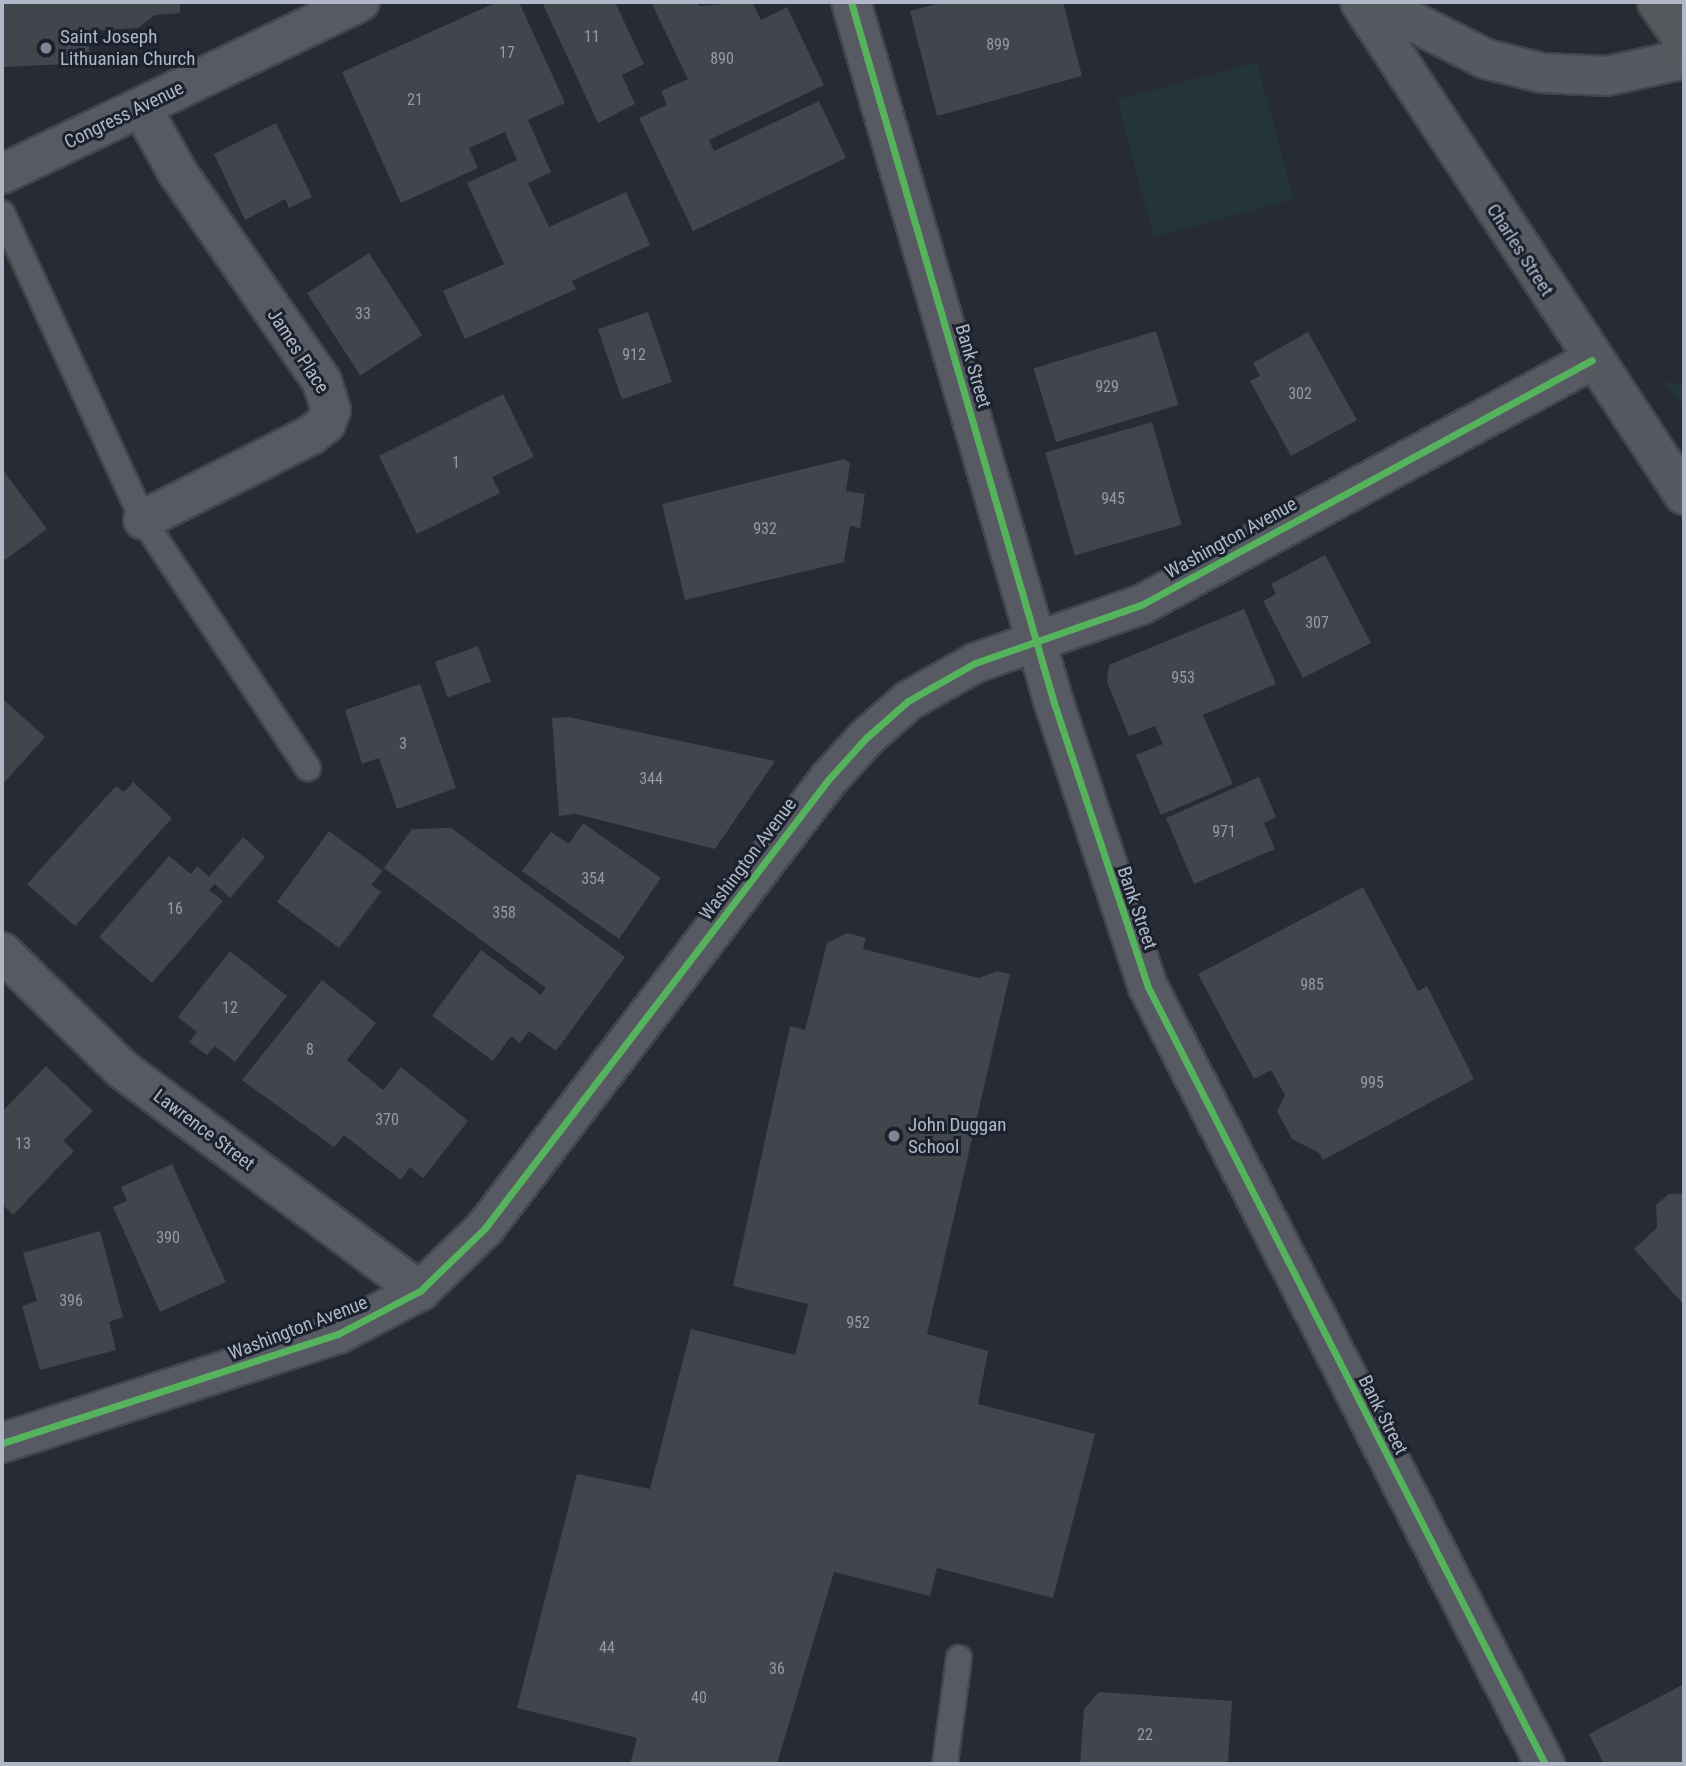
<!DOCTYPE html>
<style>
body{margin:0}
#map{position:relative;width:1686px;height:1766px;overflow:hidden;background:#272b34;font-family:"Roboto Condensed",sans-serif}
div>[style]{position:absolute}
.green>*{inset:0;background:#243539;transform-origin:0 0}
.building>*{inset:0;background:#41454c;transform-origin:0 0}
.roads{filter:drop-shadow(2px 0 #43464d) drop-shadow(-2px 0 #43464d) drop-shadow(0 2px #43464d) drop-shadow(0 -2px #43464d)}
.service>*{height:24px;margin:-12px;padding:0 12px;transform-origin:12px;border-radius:12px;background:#575a62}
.minor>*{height:38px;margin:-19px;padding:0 19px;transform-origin:19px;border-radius:19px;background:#575a62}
.tertiary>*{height:38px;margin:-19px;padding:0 19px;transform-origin:19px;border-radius:19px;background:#575a62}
.secondary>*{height:38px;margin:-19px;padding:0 19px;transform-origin:19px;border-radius:19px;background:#555960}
.motorway>*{height:38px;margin:-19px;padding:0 19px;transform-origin:19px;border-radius:19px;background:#56595c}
.cycleway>*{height:7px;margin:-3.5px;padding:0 3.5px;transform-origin:3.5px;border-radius:3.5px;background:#56b35d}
.dots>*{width:19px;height:19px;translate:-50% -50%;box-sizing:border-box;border:4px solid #1b222e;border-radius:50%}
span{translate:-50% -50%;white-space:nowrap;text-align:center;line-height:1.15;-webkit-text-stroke:6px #1b222e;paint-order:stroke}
.number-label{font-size:16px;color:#949aa8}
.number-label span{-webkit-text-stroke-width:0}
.poi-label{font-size:19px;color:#b0b7c6}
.left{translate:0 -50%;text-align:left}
.street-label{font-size:19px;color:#b0b7c6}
.frame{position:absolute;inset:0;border:4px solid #b0b7c6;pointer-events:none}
</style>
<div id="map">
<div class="green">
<div style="left:1257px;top:62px;width:142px;height:145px;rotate:75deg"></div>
<div style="clip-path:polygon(1662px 382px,1684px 384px,1684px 408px)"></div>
</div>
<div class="building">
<div style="clip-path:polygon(2px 2px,180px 2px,180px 13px,155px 15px,138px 28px,88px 31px,90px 63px,4px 67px)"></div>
<div style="clip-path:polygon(497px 2px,519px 2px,565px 103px,528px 120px,551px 172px,528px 183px,549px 227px,626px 192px,650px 245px,572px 281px,576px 289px,465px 339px,443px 291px,504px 264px,467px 183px,517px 160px,505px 132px,469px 148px,478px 168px,401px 203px,342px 72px)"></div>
<div style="clip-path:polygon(542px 2px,615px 2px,644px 64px,622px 75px,635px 104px,598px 123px)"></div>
<div style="clip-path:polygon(651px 2px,697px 2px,699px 6px,752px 2px,761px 20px,787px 7px,824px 85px,709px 140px,714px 151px,819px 101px,846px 158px,693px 231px,639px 118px,667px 105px,661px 91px,688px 79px)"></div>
<div style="clip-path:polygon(944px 2px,1063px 2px,1082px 76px,937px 116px,910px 11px)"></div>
<div style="clip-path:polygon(276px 123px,312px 197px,289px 208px,285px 199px,245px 220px,214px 154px)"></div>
<div style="left:369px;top:253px;width:98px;height:74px;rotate:57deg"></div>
<div style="left:648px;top:312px;width:74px;height:53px;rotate:71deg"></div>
<div style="left:1156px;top:331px;width:77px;height:128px;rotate:73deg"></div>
<div style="clip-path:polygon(1308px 332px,1357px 420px,1291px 456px,1250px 381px,1260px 376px,1253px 363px)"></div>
<div style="clip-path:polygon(503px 394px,534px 457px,492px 477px,500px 493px,417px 534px,379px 456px)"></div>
<div style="left:1152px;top:422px;width:107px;height:111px;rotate:74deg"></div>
<div style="clip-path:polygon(844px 459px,850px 463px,846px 491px,865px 494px,860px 528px,850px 526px,844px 562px,685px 600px,662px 504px)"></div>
<div style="clip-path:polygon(2px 469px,47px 529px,5px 560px,2px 556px)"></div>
<div style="clip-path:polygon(1325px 555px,1371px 643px,1303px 678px,1263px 601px,1276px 594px,1271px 584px)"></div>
<div style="clip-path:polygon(1244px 609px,1276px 684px,1203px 715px,1233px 784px,1161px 815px,1136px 755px,1163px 744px,1155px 726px,1129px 736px,1107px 682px,1109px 665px)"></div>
<div style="left:478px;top:646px;width:38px;height:46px;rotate:70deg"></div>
<div style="clip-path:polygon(420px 684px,456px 788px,397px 809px,379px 758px,362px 764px,345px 710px)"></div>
<div style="clip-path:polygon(2px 698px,45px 737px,2px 785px)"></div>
<div style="clip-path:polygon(568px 717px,775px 761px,715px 849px,576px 814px,559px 816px,552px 718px)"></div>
<div style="clip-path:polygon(1259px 777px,1276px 817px,1264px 823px,1275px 849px,1194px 884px,1166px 818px)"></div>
<div style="clip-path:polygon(133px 782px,172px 818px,75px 926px,27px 884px,116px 786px,124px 792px)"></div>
<div style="clip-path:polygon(583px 823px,661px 878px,619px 939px,522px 871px,551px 832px,569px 844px)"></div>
<div style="clip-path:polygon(451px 828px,625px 957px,556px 1051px,529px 1031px,520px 1043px,511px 1036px,493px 1061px,432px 1016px,481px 950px,541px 995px,546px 988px,384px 868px,412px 829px)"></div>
<div style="clip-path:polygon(329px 831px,383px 871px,371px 885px,381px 892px,339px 948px,277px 902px)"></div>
<div style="clip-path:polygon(243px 837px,265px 857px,230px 898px,215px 884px,209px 890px,223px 901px,152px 983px,99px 937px,169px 856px,191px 874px,197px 866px,209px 877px)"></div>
<div style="clip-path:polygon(1363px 887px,1418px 991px,1427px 986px,1474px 1079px,1323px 1160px,1319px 1153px,1292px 1139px,1277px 1111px,1285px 1095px,1271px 1070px,1254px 1079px,1198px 974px)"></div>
<div style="clip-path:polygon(847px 933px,866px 938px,863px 949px,979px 978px,997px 971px,1010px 974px,927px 1334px,988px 1351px,978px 1404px,1095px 1434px,1053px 1598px,937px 1568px,930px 1596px,834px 1572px,777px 1764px,630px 1764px,637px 1738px,517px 1708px,577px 1474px,650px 1489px,691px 1329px,795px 1355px,808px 1304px,733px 1286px,790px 1026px,805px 1030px,827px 943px)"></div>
<div style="clip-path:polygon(230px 951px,287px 996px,235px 1062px,215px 1046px,207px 1055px,189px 1042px,197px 1032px,178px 1017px)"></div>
<div style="clip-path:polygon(322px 980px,376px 1023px,347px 1060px,383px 1090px,401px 1067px,468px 1121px,423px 1178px,410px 1167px,401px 1180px,344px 1135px,334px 1147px,242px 1080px)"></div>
<div style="clip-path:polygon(46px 1066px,93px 1111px,63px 1141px,74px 1151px,13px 1215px,2px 1204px,2px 1112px)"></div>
<div style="clip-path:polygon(172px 1164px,226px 1282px,160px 1312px,113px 1207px,127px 1201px,121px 1187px)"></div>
<div style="clip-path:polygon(1684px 1193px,1684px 1305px,1634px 1249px,1657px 1228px,1656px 1205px,1669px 1194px)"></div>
<div style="clip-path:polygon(100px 1231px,123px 1317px,109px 1322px,116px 1350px,40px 1370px,22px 1306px,37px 1301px,23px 1253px)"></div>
<div style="clip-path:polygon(1684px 1684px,1684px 1764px,1604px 1764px,1589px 1734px)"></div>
<div style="clip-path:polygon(1099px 1692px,1232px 1701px,1228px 1764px,1080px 1764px,1084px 1709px)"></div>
</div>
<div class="roads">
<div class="service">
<div style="left:2px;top:213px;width:338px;rotate:65.3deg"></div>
<div style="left:143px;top:520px;width:298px;rotate:56.4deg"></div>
<div style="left:945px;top:1764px;width:107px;rotate:-82.5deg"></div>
</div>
<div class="minor">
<div style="left:141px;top:107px;width:76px;rotate:60.7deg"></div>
<div style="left:178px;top:173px;width:254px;rotate:55.4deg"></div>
<div style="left:322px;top:382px;width:29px;rotate:72deg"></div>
<div style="left:331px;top:410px;width:14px;rotate:111deg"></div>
<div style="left:326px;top:423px;width:19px;rotate:141deg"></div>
<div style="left:311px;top:435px;width:188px;rotate:153.2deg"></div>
<div style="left:2px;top:952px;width:168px;rotate:44.3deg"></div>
<div style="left:122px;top:1069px;width:372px;rotate:36.7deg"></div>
<div style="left:2px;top:1443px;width:353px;rotate:-18deg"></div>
<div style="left:338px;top:1334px;width:93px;rotate:-27.7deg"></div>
<div style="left:420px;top:1291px;width:91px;rotate:-44.1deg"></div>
<div style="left:485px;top:1228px;width:564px;rotate:-52.56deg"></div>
<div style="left:828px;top:780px;width:57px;rotate:-47.9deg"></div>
<div style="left:866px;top:738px;width:56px;rotate:-41.4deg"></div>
<div style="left:908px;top:701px;width:77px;rotate:-29.6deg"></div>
<div style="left:975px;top:663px;width:176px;rotate:-19.3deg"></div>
<div style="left:1141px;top:605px;width:513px;rotate:-28.51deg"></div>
</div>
<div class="tertiary">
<div style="left:851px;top:2px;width:730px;rotate:73.85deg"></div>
<div style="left:1054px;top:703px;width:299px;rotate:71.7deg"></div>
<div style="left:1148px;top:987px;width:873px;rotate:62.94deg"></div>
<div style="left:2px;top:174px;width:397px;rotate:-25.7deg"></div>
</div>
<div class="secondary">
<div style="left:1360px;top:2px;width:590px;rotate:56.69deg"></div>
<div style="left:1374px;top:2px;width:126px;rotate:27deg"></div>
<div style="left:1486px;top:59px;width:58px;rotate:14deg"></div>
<div style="left:1542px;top:73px;width:65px;rotate:2.6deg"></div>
<div style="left:1607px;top:76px;width:79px;rotate:-12.4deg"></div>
</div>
<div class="motorway">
<div style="left:1657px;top:2px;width:47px;rotate:55.3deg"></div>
</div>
</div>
<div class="cycleway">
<div style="left:851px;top:2px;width:730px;rotate:73.85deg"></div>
<div style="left:1054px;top:703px;width:299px;rotate:71.7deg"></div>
<div style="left:1148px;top:987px;width:873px;rotate:62.94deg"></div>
<div style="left:2px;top:1443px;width:353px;rotate:-18deg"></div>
<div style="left:338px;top:1334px;width:93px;rotate:-27.7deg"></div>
<div style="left:420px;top:1291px;width:91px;rotate:-44.1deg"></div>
<div style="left:485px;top:1228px;width:564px;rotate:-52.56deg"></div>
<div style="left:828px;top:780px;width:57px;rotate:-47.9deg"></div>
<div style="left:866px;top:738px;width:56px;rotate:-41.4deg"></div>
<div style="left:908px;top:701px;width:77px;rotate:-29.6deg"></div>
<div style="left:975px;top:663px;width:176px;rotate:-19.3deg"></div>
<div style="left:1141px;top:605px;width:513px;rotate:-28.51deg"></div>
</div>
<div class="dots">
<div style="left:46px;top:48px;background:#808693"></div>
<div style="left:894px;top:1136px;background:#808693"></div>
</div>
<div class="number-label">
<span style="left:592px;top:37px">11</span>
<span style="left:998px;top:45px">899</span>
<span style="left:507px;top:53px">17</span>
<span style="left:722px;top:59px">890</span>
<span style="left:415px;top:100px">21</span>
<span style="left:363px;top:314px">33</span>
<span style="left:634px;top:355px">912</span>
<span style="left:1107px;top:387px">929</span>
<span style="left:1300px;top:394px">302</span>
<span style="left:456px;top:463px">1</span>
<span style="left:1113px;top:499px">945</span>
<span style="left:765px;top:529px">932</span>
<span style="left:1317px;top:623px">307</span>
<span style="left:1183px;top:678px">953</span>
<span style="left:403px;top:744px">3</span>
<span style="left:651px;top:779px">344</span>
<span style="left:1224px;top:832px">971</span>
<span style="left:593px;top:879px">354</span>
<span style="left:175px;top:909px">16</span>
<span style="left:504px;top:913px">358</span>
<span style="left:1312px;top:985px">985</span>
<span style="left:230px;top:1008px">12</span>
<span style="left:310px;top:1050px">8</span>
<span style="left:1372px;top:1083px">995</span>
<span style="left:387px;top:1120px">370</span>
<span style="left:23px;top:1144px">13</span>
<span style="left:168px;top:1238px">390</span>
<span style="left:71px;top:1301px">396</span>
<span style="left:858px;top:1323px">952</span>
<span style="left:607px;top:1648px">44</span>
<span style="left:777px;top:1669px">36</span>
<span style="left:699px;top:1698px">40</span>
<span style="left:1145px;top:1735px">22</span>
</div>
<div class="poi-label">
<span class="left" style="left:60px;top:48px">Saint Joseph<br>Lithuanian Church</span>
<span class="left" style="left:908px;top:1136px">John Duggan<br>School</span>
</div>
<div class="street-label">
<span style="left:124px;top:115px;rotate:-26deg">Congress Avenue</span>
<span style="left:1520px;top:250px;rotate:57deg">Charles Street</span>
<span style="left:298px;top:351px;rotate:57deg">James Place</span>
<span style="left:973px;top:366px;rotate:74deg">Bank Street</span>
<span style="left:1231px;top:538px;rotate:-29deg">Washington Avenue</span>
<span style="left:748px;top:859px;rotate:-53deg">Washington Avenue</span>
<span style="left:1137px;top:908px;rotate:71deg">Bank Street</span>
<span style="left:204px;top:1130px;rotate:37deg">Lawrence Street</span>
<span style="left:298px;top:1328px;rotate:-21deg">Washington Avenue</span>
<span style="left:1383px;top:1415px;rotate:63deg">Bank Street</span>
</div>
<div class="frame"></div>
</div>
